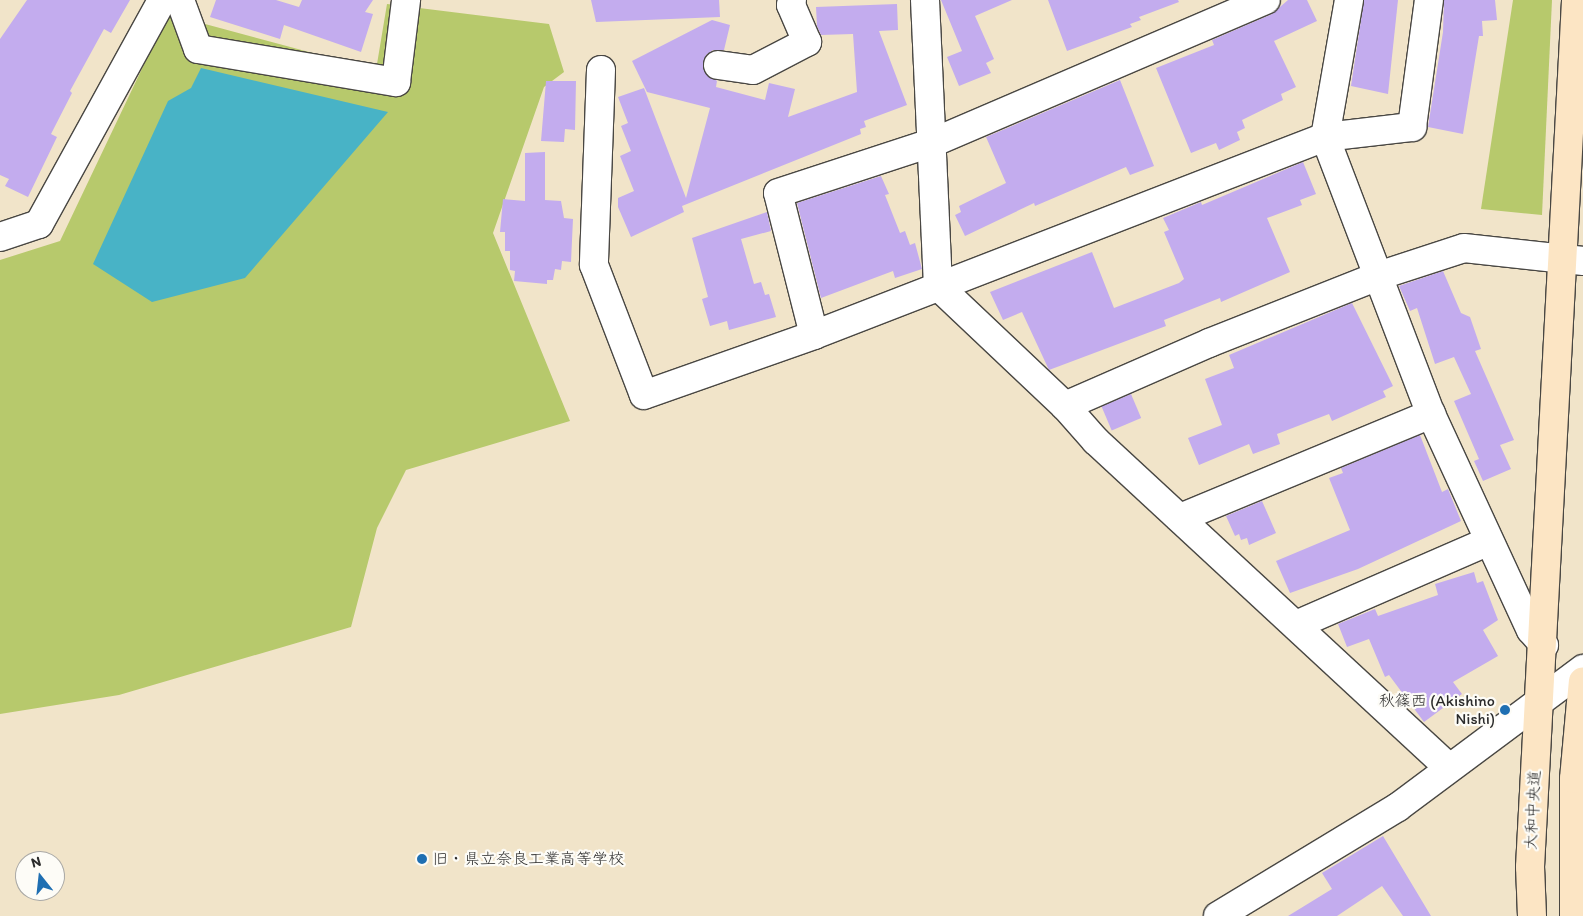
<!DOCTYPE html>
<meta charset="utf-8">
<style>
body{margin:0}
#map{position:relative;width:1583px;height:916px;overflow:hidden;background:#f1e4c9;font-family:Itim,"Klee One",sans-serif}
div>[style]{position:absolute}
.green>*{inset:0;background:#b7c96c}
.water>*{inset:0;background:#48b3c6}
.building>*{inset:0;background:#c3acee;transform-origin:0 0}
.roads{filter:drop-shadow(1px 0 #494743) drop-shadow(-1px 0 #494743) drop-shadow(0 1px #494743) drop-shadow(0 -1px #494743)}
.street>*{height:28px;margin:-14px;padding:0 14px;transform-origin:14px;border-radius:14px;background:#fff}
.secondary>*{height:28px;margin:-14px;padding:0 14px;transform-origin:14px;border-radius:14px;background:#fce5c4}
.dots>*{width:14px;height:14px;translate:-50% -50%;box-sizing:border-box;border:2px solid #fdfcf7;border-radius:50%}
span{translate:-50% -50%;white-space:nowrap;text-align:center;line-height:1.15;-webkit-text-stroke:4.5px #fdfcf7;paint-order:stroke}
.poi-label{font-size:16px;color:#2b2b2b}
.right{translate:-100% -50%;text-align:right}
.left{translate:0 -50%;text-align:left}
.street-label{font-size:16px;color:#2b2b2b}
.north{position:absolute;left:15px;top:851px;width:50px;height:50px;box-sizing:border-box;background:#fdfcf7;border:1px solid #a9a8a5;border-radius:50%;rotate:344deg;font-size:14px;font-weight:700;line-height:20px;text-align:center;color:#2b2b2b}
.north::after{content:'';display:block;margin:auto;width:18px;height:22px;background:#1f6fb2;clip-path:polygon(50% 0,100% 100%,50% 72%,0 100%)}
</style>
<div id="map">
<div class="green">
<div style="clip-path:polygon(1513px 0,1552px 0,1542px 215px,1481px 209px)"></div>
<div style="clip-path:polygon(387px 4px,549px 24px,564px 72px,544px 87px,493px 233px,570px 421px,406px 470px,377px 528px,351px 627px,119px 695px,0 714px,0 260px,60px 241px,168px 14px,376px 70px)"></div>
</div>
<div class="water">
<div style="clip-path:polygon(201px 68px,388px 112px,245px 278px,152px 302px,93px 264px,168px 101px,191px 88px)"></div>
</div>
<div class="building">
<div style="clip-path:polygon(27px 0,130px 0,111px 33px,104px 29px,70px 91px,72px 93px,51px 134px,57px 137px,28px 197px,5px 186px,9px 179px,0 175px,0 39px)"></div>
<div style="clip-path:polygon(216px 0,276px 0,299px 7px,302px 0,373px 0,365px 12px,373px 14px,361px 52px,284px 25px,280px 39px,210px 17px)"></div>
<div style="clip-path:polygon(591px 0,719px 0,720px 17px,596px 22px)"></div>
<div style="clip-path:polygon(941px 0,1012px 0,975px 16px,994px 59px,986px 63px,991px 73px,959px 86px,947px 57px,962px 51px)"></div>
<div style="clip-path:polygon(1048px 0,1178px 0,1179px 2px,1139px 17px,1141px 20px,1130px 24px,1132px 27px,1067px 51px)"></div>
<div style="clip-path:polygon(1288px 0,1307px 0,1317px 21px,1274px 41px,1296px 87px,1281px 94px,1283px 100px,1242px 120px,1245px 128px,1237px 132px,1240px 140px,1219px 150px,1216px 143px,1191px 153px,1156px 68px,1214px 45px,1212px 40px,1272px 14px)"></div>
<div style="clip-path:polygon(1364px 0,1398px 0,1388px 94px,1351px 86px)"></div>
<div style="clip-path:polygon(1444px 0,1495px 0,1497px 20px,1482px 21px,1483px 36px,1479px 36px,1463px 134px,1428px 127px,1443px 32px)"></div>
<div style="clip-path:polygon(897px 4px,898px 30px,879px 31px,907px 105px,864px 121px,866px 127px,860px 129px,861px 134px,682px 206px,684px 212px,631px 237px,618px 207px,618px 198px,634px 191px,620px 156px,631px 151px,621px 126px,628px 123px,618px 97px,644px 88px,686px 198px,710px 108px,647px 92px,632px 61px,712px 20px,730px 25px,724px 50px,713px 50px,706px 55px,704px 71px,717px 81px,716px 87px,765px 100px,769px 83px,795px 89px,788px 117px,857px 92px,853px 34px,821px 35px,817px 26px,816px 7px)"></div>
<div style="clip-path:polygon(1120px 80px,1154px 166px,1130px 175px,1126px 167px,1035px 206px,1034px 203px,965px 236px,955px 215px,961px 212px,959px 206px,1006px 183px,986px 137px)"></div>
<div style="clip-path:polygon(546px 81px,576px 81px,575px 130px,565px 129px,564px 142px,541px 141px)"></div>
<div style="clip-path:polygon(545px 152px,545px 200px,561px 201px,564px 218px,573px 219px,571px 262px,562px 261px,561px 270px,555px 269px,553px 280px,547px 280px,547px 284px,514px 281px,515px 271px,510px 270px,510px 251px,505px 251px,505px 232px,500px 232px,503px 199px,525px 201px,525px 153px)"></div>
<div style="clip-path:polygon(1303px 162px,1316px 194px,1300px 200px,1302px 205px,1267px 218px,1290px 272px,1221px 302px,1220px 298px,1164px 320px,1166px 326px,1049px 370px,1022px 312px,1003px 320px,990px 292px,1092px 252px,1114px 308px,1179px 283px,1184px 279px,1164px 232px,1169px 230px,1163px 218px,1201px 202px,1202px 205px)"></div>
<div style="clip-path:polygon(881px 176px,889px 194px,885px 195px,900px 233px,905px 231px,910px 245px,915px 243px,922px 269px,895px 278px,893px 271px,821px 298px,797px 203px)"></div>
<div style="clip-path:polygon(767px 212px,771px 231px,741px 239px,754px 284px,761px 282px,765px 295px,769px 294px,776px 317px,729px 330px,727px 321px,710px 326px,702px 299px,708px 297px,692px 238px)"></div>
<div style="clip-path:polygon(1443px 271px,1461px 313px,1470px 317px,1481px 349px,1475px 351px,1514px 440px,1500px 445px,1511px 469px,1483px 481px,1474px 461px,1479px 459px,1454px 401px,1471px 394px,1454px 357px,1435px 364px,1417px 308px,1410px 311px,1399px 286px)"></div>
<div style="clip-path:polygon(1352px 303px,1393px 386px,1383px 391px,1386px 397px,1332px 421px,1329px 414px,1277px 434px,1280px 444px,1253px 454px,1249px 444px,1199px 465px,1188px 438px,1222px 425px,1205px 379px,1234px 368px,1229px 355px)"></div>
<div style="left:1131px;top:394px;width:26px;height:32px;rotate:67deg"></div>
<div style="clip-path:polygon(1420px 435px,1442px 492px,1448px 489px,1461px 521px,1358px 569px,1290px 593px,1276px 561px,1350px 530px,1329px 478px,1343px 473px,1341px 468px)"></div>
<div style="clip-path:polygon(1262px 501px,1276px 533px,1249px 545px,1247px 538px,1241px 540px,1239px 534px,1235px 536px,1226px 516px)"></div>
<div style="clip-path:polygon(1474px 572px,1477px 583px,1483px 581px,1498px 620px,1483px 630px,1498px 656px,1453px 682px,1462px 694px,1424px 722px,1389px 675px,1385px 677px,1369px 639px,1347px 647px,1338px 624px,1375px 609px,1378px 616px,1438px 595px,1435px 584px)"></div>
<div style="clip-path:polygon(1383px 836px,1431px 916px,1403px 916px,1382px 886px,1337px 916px,1288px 916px,1332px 889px,1322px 873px)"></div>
</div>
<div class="roads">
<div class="street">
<div style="left:180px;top:0;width:52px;rotate:69.8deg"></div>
<div style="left:198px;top:49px;width:201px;rotate:9.5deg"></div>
<div style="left:396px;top:82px;width:83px;rotate:-83deg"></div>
<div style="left:925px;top:0;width:286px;rotate:87.4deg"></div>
<div style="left:938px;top:286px;width:175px;rotate:43.4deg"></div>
<div style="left:1065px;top:406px;width:47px;rotate:48.5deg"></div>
<div style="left:1096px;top:441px;width:480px;rotate:42.8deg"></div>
<div style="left:1349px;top:0;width:139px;rotate:99.9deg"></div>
<div style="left:1325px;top:137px;width:297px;rotate:69.1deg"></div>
<div style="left:1431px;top:414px;width:238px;rotate:65.2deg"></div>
<div style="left:1531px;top:630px;width:20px;rotate:49deg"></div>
<div style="left:718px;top:65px;width:35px;rotate:8deg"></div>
<div style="left:753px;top:70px;width:61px;rotate:-27.4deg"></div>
<div style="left:807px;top:42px;width:40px;rotate:-113.4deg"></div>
<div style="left:791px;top:5px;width:5px;rotate:-79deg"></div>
<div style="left:601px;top:70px;width:195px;rotate:92.1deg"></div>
<div style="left:594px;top:265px;width:139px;rotate:69deg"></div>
<div style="left:644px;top:395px;width:180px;rotate:-19.4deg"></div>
<div style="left:814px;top:335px;width:548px;rotate:-21.18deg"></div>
<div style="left:1325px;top:137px;width:88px;rotate:-6.6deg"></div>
<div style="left:1412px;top:127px;width:128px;rotate:-82.4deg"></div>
<div style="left:0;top:237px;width:41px;rotate:-18.4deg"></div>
<div style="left:39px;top:224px;width:256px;rotate:-61.2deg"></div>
<div style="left:814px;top:335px;width:146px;rotate:-104.2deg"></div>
<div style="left:778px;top:193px;width:164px;rotate:-18.1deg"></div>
<div style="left:934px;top:142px;width:361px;rotate:-23.2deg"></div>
<div style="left:1065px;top:406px;width:157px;rotate:-23.6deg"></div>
<div style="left:1209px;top:343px;width:182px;rotate:-21.6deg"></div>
<div style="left:1378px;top:276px;width:90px;rotate:-18deg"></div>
<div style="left:1464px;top:248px;width:120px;rotate:6.2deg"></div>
<div style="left:1180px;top:518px;width:272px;rotate:-22.5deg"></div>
<div style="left:1296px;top:625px;width:210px;rotate:-23.5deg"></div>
<div style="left:1218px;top:916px;width:210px;rotate:-31.2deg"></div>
<div style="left:1398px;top:807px;width:231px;rotate:-36.7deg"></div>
</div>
<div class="secondary">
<div style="left:1532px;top:916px;width:49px;rotate:-92.3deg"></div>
<div style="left:1530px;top:867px;width:868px;rotate:-86.96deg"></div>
<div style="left:1574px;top:916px;width:137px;rotate:-90deg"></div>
<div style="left:1574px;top:779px;width:98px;rotate:-84.8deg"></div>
</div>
</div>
<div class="dots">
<div style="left:1505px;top:710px;background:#1f6fb2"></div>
<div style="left:422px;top:859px;background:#1f6fb2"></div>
</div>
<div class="poi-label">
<span class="right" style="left:1495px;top:710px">秋篠西 (Akishino<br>Nishi)</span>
<span class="left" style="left:432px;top:859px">旧・県立奈良工業高等学校</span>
</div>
<div class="street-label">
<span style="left:1533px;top:810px;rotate:-87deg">大和中央道</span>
</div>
<div class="north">N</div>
</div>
